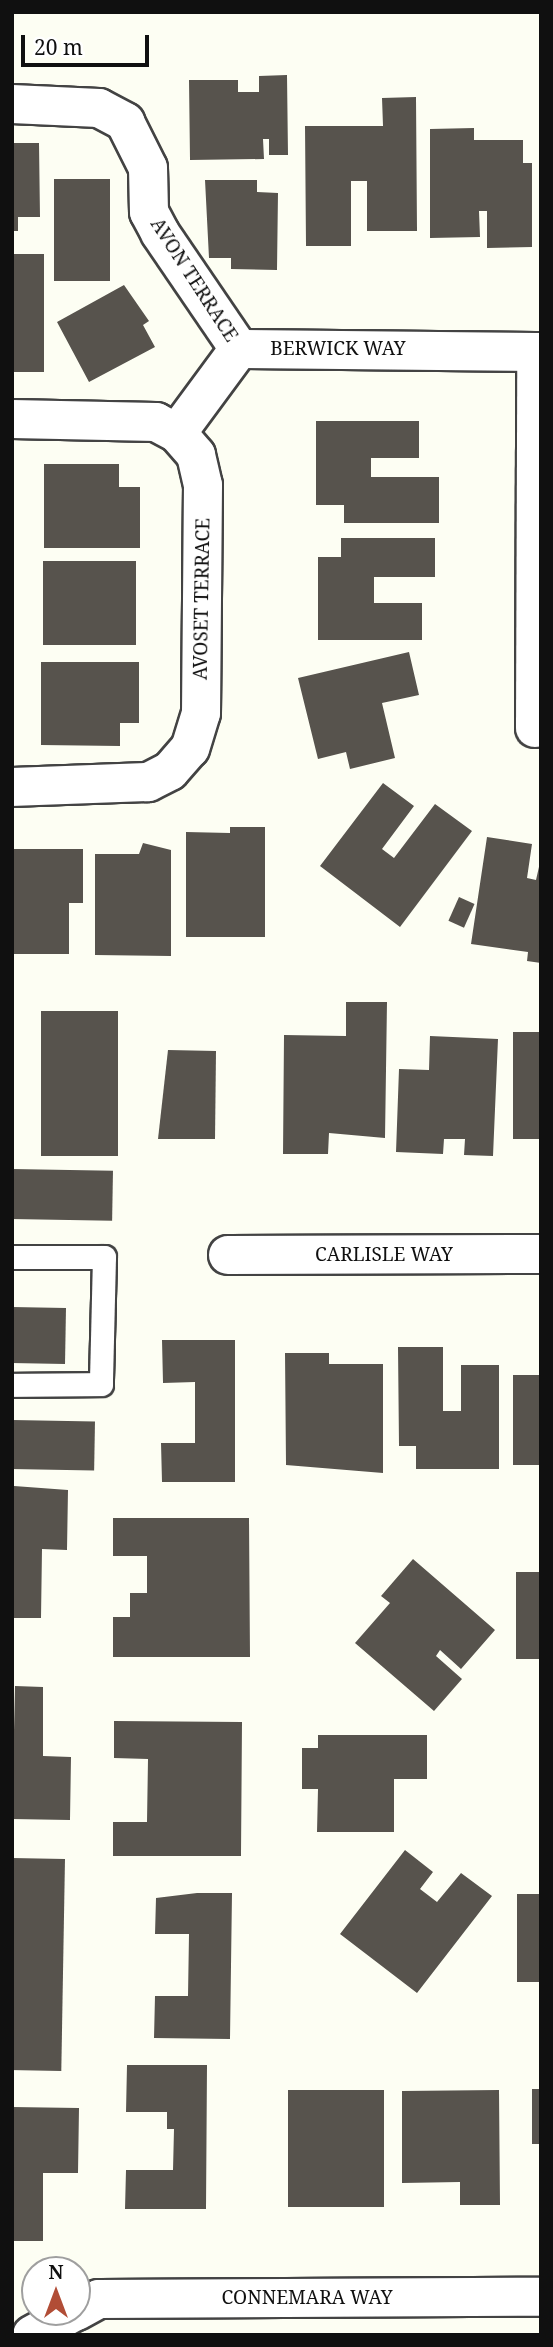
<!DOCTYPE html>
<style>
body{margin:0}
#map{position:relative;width:553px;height:2347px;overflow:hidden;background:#fdfef3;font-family:"Noto Serif",serif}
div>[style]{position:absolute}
.building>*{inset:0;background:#57534d;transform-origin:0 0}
.roads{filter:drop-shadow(2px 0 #434343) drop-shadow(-2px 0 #434343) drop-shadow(0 2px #434343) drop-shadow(0 -2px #434343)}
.service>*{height:23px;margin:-11.5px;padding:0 11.5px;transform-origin:11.5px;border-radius:11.5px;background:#fff}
.minor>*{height:38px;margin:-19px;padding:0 19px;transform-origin:19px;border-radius:19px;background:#fff}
span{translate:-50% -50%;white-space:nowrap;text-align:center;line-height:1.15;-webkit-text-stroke:7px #fff;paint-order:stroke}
.street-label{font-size:19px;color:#101010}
.frame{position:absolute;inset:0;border:14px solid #101010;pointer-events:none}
.north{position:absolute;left:21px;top:2256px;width:70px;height:70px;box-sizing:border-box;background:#fff;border:2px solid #9f9f9f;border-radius:50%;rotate:0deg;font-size:19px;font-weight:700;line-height:28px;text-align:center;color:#101010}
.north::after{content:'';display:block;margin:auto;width:24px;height:32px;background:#b14d36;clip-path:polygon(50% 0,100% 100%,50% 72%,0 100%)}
.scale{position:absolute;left:21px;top:35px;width:128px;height:32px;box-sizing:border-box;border:4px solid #101010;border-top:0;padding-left:9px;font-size:21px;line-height:24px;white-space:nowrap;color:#101010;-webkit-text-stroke:5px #fff;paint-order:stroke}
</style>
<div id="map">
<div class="building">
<div style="clip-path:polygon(287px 75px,288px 155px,269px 155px,269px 139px,263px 139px,264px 159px,190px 160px,189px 80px,238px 80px,238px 92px,259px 92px,259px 76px)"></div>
<div style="clip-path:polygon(416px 97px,417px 231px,367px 231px,367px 181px,351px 181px,351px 246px,306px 246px,305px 126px,383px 126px,382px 98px)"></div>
<div style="clip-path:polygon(474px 128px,474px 140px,523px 140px,523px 163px,532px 163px,532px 247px,487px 248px,487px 211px,479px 211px,480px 237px,430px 238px,430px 129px)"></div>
<div style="clip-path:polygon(12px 143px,39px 143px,40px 217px,18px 217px,18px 231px,12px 231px)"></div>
<div style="left:54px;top:179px;width:56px;height:102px"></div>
<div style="clip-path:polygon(205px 180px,257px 180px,257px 192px,278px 193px,277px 270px,231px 269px,231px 258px,209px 258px)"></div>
<div style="left:44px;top:254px;width:118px;height:32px;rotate:90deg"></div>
<div style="clip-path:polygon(124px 285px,149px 321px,143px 325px,155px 347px,89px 382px,57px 322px)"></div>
<div style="clip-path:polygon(316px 421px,419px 421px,419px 458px,371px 458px,371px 477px,439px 477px,439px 523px,344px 523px,344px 505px,316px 505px)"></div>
<div style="clip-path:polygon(44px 464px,119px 464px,119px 487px,140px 487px,140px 548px,44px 548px)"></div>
<div style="clip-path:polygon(341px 538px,435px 538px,435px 577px,374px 577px,374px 603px,422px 603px,422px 640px,318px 640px,318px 557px,341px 557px)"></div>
<div style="left:43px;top:561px;width:93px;height:84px"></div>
<div style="clip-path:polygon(409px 652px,419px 695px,382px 703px,395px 758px,350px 769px,346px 752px,318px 759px,298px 678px)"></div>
<div style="clip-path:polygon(41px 662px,139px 662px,139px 723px,120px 723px,120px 746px,41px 745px)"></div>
<div style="clip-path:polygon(383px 783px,414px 806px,382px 849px,394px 858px,435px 804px,472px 831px,400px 927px,320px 866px)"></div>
<div style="clip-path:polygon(230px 827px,265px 827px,265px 937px,186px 937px,186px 832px,230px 833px)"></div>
<div style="clip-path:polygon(487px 837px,532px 844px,527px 878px,536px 880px,541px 858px,541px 963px,527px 961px,528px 952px,471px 944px)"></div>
<div style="clip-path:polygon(143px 843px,171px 850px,171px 956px,95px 955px,95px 854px,139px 854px)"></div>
<div style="clip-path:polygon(12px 849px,83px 849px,83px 903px,69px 903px,69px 954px,12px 954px)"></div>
<div style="left:459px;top:897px;width:17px;height:26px;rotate:24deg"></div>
<div style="clip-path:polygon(346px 1002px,387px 1002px,385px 1138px,329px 1133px,328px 1154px,283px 1154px,284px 1035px,346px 1036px)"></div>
<div style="left:41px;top:1011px;width:77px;height:145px"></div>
<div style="left:513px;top:1032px;width:28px;height:107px"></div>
<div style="clip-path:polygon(430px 1036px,498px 1039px,493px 1156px,464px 1155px,465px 1139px,444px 1139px,443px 1154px,396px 1152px,399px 1069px,429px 1070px)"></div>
<div style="clip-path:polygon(168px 1050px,216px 1051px,215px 1139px,158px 1139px)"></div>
<div style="left:12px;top:1169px;width:101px;height:50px;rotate:1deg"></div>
<div style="left:12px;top:1307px;width:54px;height:56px;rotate:1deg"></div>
<div style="clip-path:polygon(162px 1340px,235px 1340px,235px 1482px,162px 1482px,161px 1443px,195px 1443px,195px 1382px,163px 1383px)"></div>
<div style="clip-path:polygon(398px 1347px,443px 1347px,443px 1411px,461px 1411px,461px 1365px,499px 1365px,499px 1469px,416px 1469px,416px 1446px,399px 1446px)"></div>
<div style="clip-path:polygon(285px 1353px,329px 1353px,329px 1364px,383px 1364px,383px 1473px,286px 1465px)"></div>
<div style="left:513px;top:1375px;width:28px;height:90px"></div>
<div style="left:12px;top:1420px;width:83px;height:49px;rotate:1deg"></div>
<div style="clip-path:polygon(14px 1486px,68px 1490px,67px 1550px,42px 1549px,41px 1618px,12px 1618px)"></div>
<div style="clip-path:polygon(113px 1518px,249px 1518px,250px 1657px,113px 1657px,113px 1617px,130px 1617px,130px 1593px,147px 1593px,147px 1556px,113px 1556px)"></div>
<div style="clip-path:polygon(413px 1559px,495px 1630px,461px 1669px,440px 1650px,436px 1656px,462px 1679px,434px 1711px,355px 1643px,390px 1603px,381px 1596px)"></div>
<div style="left:516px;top:1572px;width:25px;height:87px"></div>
<div style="clip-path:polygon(15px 1686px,43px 1687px,43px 1756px,71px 1757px,70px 1820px,12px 1819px)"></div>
<div style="clip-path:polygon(114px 1721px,242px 1722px,241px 1856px,113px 1856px,113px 1822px,147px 1822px,148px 1759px,114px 1758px)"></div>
<div style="clip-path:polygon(318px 1735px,427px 1735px,427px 1779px,394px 1779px,394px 1832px,317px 1832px,318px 1789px,302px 1789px,302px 1748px,318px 1748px)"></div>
<div style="clip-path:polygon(405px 1850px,433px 1872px,420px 1889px,437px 1902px,461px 1873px,492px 1896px,417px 1993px,340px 1934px)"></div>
<div style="left:12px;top:1858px;width:53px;height:212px;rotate:1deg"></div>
<div style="clip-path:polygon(197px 1893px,232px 1893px,230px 2039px,154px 2038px,155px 1996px,188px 1996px,189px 1934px,155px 1934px,156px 1898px)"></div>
<div style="left:541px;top:1894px;width:88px;height:24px;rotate:90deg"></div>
<div style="clip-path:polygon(127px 2065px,207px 2065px,206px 2209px,125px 2209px,126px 2170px,173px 2170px,174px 2129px,167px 2129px,167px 2112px,126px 2112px)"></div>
<div style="left:532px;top:2089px;width:9px;height:55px"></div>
<div style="left:288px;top:2090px;width:96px;height:117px"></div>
<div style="clip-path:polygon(499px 2090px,500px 2205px,460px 2205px,460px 2182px,402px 2183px,402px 2091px)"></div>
<div style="clip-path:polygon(12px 2107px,79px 2108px,78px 2173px,43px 2173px,43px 2241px,12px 2241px)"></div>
</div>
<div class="roads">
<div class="service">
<div style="left:12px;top:1257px;width:92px"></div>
<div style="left:104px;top:1257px;width:127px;rotate:91.4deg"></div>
<div style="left:101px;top:1384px;width:89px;rotate:179.4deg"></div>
</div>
<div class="minor">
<div style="left:12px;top:104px;width:87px;rotate:2.6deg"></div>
<div style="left:99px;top:108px;width:30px;rotate:28deg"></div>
<div style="left:125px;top:122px;width:51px;rotate:63.4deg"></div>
<div style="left:148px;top:168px;width:44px;rotate:88.7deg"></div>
<div style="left:149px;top:212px;width:24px;rotate:62deg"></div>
<div style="left:160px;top:233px;width:140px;rotate:55.7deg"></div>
<div style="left:12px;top:419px;width:144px;rotate:1.2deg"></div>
<div style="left:156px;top:422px;width:24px;rotate:28deg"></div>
<div style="left:177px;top:433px;width:29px;rotate:49deg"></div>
<div style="left:196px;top:455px;width:31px;rotate:77deg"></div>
<div style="left:203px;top:485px;width:228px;rotate:90.5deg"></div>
<div style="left:201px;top:713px;width:37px;rotate:107deg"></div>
<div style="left:190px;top:748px;width:30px;rotate:131deg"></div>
<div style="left:170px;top:771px;width:25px;rotate:153deg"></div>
<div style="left:148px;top:782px;width:136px;rotate:177.9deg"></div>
<div style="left:177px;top:433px;width:104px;rotate:-53.6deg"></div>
<div style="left:239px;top:349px;width:302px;rotate:0.6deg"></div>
<div style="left:535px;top:728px;width:376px;rotate:-89.8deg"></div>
<div style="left:228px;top:1255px;width:313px;rotate:-0.2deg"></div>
<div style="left:77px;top:2311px;width:25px;rotate:-29deg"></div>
<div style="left:99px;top:2299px;width:442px;rotate:-0.3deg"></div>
<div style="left:32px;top:2335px;width:48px;rotate:-28.7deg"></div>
</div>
</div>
<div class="street-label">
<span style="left:194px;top:280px;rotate:57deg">AVON TERRACE</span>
<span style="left:338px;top:349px">BERWICK WAY</span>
<span style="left:202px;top:599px;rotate:-89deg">AVOSET TERRACE</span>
<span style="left:384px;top:1255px">CARLISLE WAY</span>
<span style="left:307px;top:2298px">CONNEMARA WAY</span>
</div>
<div class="frame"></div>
<div class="north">N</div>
<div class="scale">20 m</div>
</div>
